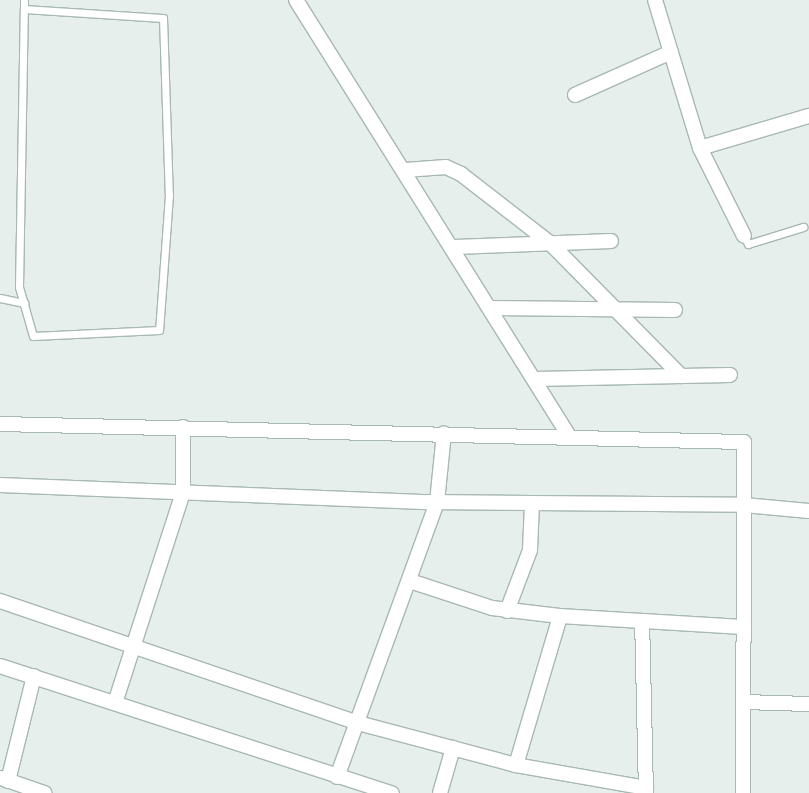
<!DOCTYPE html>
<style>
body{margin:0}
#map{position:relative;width:809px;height:793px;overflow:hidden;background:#e6efeb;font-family:Rubik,sans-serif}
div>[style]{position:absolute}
.roads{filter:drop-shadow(1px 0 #a8b8b2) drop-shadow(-1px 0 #a8b8b2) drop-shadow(0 1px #a8b8b2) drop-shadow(0 -1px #a8b8b2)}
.service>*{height:7px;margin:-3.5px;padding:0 3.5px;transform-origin:3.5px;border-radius:3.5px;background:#fff}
.minor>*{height:14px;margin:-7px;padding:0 7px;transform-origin:7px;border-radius:7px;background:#fff}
span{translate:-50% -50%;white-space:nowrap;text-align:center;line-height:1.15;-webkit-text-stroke:4.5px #f7fbf9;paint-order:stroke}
</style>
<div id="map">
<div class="roads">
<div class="service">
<div style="left:24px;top:9px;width:139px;rotate:3.7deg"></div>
<div style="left:163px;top:18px;width:177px;rotate:88.1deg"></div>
<div style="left:169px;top:195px;width:135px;rotate:94.2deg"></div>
<div style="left:159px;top:330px;width:126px;rotate:177.3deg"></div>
<div style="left:33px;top:336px;width:51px;rotate:-105.9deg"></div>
<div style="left:19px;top:287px;width:278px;rotate:-89deg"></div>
<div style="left:24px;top:9px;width:9px;rotate:-90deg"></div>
<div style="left:744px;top:236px;width:9px;rotate:63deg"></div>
<div style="left:748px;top:244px;width:58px;rotate:-17.2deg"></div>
<div style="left:0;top:298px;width:25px;rotate:12deg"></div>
</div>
<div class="minor">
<div style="left:296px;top:0;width:514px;rotate:57.95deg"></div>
<div style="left:655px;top:0;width:155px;rotate:73.1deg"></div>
<div style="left:700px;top:148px;width:114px;rotate:-16.4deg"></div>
<div style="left:575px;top:95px;width:105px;rotate:-24.1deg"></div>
<div style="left:700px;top:148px;width:98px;rotate:63.4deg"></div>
<div style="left:405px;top:170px;width:41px;rotate:-4.2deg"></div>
<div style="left:446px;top:167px;width:17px;rotate:25deg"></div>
<div style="left:461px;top:174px;width:113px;rotate:37.8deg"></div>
<div style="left:550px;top:243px;width:187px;rotate:45.4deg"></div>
<div style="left:455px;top:247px;width:156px;rotate:-2.2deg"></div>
<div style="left:493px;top:308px;width:182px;rotate:0.6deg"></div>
<div style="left:535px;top:379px;width:195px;rotate:-1.2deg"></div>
<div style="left:0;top:424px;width:744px;rotate:1.39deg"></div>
<div style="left:744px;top:442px;width:63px;rotate:90deg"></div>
<div style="left:744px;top:505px;width:65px;rotate:5.3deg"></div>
<div style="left:0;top:485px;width:429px;rotate:2.3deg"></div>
<div style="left:429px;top:502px;width:315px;rotate:0.5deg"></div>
<div style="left:744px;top:505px;width:288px;rotate:90.2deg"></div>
<div style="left:410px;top:581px;width:86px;rotate:18.2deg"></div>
<div style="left:492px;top:608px;width:68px;rotate:6.7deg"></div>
<div style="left:0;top:601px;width:378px;rotate:18.8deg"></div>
<div style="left:358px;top:723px;width:163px;rotate:14.9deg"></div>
<div style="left:516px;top:765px;width:155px;rotate:-73.5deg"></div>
<div style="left:560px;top:616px;width:82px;rotate:3.5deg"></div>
<div style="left:507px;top:611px;width:65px;rotate:-69.3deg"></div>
<div style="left:530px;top:550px;width:46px;rotate:-87.5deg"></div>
<div style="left:0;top:666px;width:412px;rotate:18deg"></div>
<div style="left:744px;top:702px;width:65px;rotate:1.8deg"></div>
<div style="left:115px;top:703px;width:221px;rotate:-72.1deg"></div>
<div style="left:183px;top:493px;width:66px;rotate:-90deg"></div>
<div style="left:516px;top:765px;width:132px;rotate:10deg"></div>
<div style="left:337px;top:777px;width:293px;rotate:-70deg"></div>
<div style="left:437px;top:502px;width:69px;rotate:-84.2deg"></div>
<div style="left:1px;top:778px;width:46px;rotate:19.2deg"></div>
<div style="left:8px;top:781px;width:108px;rotate:-76.1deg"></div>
<div style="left:440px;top:793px;width:47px;rotate:-73.9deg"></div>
<div style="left:646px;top:793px;width:172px;rotate:-91.3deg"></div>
<div style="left:642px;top:621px;width:102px;rotate:3.4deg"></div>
</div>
</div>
</div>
